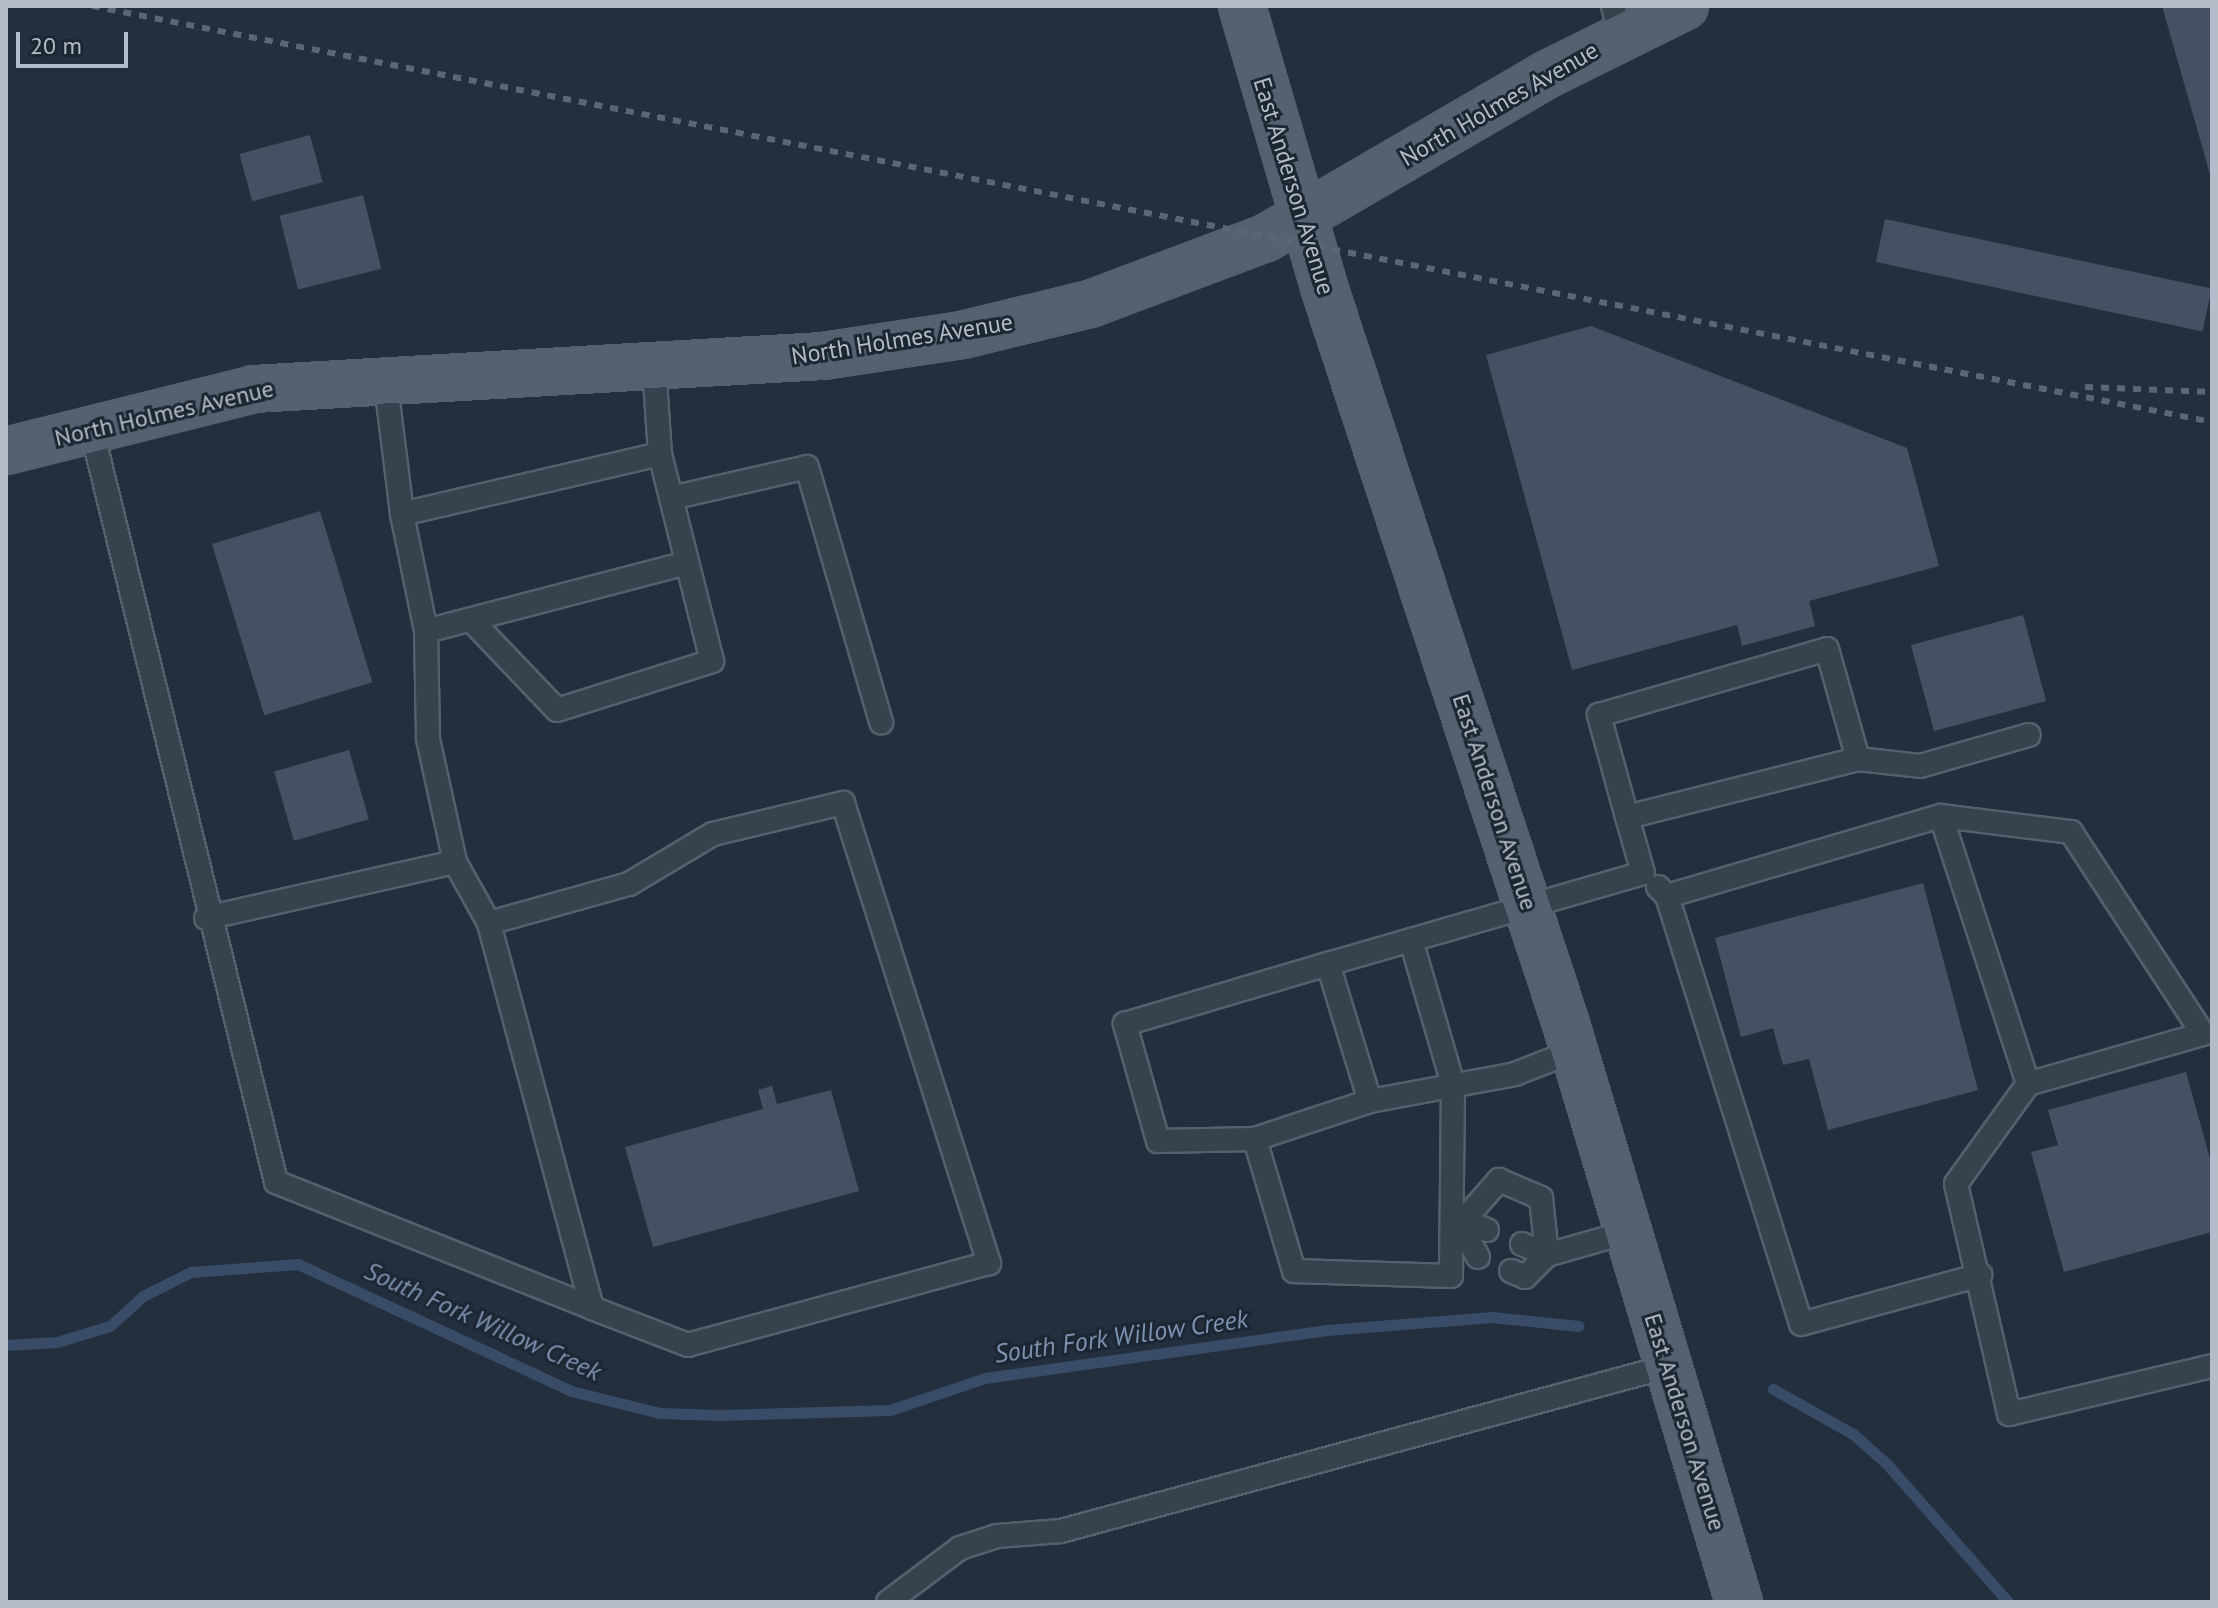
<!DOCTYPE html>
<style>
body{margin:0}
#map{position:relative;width:2218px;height:1608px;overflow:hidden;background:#242f3e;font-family:"PT Sans",sans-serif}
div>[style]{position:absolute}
.stream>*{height:11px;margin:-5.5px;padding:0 5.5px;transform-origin:5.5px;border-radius:5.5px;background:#394c67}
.building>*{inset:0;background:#455162;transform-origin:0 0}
.roads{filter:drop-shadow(2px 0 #565f6c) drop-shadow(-2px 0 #565f6c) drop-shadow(0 2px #565f6c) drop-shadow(0 -2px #565f6c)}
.service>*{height:22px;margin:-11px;padding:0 11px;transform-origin:11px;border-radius:11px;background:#38414e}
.primary>*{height:44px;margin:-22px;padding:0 22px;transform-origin:22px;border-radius:22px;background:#56606e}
.rail>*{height:6px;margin-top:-3px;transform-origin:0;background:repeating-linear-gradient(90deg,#5a6575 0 8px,transparent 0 16px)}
span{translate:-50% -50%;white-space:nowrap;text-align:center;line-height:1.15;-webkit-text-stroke:6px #1d2633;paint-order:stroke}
.street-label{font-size:24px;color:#b4bcc9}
.water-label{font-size:26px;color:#7c92b1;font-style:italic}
.frame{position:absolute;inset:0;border:8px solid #b4bcc9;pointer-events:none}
.scale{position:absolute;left:16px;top:32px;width:112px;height:36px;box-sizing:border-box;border:4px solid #b4bcc9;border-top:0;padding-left:10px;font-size:24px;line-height:28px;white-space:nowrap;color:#b4bcc9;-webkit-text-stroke:6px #1d2633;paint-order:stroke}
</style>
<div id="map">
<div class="stream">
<div style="left:6px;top:1345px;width:51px;rotate:-3.4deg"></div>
<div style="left:57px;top:1342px;width:55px;rotate:-16.8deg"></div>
<div style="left:110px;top:1326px;width:45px;rotate:-42.3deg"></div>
<div style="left:143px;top:1296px;width:54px;rotate:-26.6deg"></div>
<div style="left:191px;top:1272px;width:107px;rotate:-4.3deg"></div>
<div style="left:298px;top:1264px;width:301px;rotate:24.9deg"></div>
<div style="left:571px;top:1391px;width:92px;rotate:13.9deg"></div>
<div style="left:660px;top:1413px;width:60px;rotate:1.9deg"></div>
<div style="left:720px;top:1415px;width:170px;rotate:-1.7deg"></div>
<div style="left:890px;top:1410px;width:100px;rotate:-18.6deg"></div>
<div style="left:985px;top:1378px;width:345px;rotate:-8deg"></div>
<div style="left:1327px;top:1330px;width:166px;rotate:-4.5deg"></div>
<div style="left:1492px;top:1317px;width:87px;rotate:5.9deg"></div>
<div style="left:1773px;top:1389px;width:92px;rotate:29.4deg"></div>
<div style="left:1853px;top:1434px;width:44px;rotate:41.3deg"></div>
<div style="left:1886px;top:1463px;width:185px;rotate:48.7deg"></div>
</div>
<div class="building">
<div style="clip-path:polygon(2162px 6px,2212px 6px,2212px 177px,2211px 178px)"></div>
<div style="left:310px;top:135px;width:49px;height:73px;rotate:75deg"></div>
<div style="left:363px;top:195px;width:76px;height:86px;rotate:76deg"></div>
<div style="left:1885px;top:219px;width:334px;height:44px;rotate:12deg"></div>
<div style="clip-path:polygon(1591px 326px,1907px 448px,1939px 566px,1809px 601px,1815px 626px,1742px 646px,1737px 625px,1572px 670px,1486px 355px)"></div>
<div style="left:320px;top:511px;width:179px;height:113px;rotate:73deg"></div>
<div style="left:2023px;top:615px;width:89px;height:116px;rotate:75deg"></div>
<div style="left:349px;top:750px;width:72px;height:78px;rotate:74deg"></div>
<div style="clip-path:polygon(1923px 883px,1978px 1090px,1828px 1130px,1809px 1059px,1783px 1065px,1773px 1028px,1741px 1037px,1715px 938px)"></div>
<div style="clip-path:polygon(2186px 1072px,2212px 1166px,2212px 1232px,2064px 1272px,2031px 1152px,2058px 1145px,2048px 1110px)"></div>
<div style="clip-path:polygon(772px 1086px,777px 1104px,831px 1090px,859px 1191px,653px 1247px,625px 1147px,763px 1109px,758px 1090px)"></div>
</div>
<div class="roads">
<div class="service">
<div style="left:1613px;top:6px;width:30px;rotate:76deg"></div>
<div style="left:385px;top:377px;width:138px;rotate:82.9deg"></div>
<div style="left:91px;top:427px;width:777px;rotate:76.23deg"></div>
<div style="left:276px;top:1182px;width:340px;rotate:21.7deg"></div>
<div style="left:592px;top:1308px;width:399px;rotate:-105deg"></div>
<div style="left:489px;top:923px;width:145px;rotate:-15.6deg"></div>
<div style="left:629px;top:884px;width:98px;rotate:-30.8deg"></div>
<div style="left:713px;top:834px;width:134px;rotate:-13.4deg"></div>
<div style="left:843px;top:803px;width:483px;rotate:72.4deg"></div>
<div style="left:989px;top:1263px;width:312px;rotate:164.8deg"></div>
<div style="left:688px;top:1345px;width:103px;rotate:-158.9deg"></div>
<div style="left:660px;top:454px;width:265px;rotate:166.9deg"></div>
<div style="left:402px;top:514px;width:119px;rotate:78.4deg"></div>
<div style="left:426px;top:631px;width:270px;rotate:-14.6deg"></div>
<div style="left:671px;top:498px;width:139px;rotate:-12.8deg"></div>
<div style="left:807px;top:467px;width:266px;rotate:73.8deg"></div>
<div style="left:471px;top:620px;width:124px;rotate:46.3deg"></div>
<div style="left:557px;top:710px;width:163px;rotate:-17.5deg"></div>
<div style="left:712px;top:661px;width:213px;rotate:-104.1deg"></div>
<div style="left:660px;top:454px;width:88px;rotate:-93.9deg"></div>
<div style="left:426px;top:631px;width:108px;rotate:88.9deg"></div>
<div style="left:428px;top:739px;width:126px;rotate:77.6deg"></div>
<div style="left:1858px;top:759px;width:62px;rotate:6.4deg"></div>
<div style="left:1920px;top:766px;width:113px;rotate:-15.9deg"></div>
<div style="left:1941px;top:816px;width:131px;rotate:7deg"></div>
<div style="left:2071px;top:832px;width:241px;rotate:56.8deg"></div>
<div style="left:2203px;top:1034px;width:182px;rotate:164.1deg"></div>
<div style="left:1658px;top:887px;width:13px;rotate:45deg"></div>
<div style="left:1667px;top:896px;width:448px;rotate:72.6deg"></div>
<div style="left:1801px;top:1324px;width:186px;rotate:-15.3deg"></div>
<div style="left:1667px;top:896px;width:285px;rotate:-16.3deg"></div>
<div style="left:1941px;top:816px;width:282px;rotate:72deg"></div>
<div style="left:2028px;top:1084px;width:123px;rotate:125.8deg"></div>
<div style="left:1956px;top:1184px;width:236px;rotate:77deg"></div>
<div style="left:2009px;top:1414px;width:209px;rotate:-13.3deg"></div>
<div style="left:206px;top:918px;width:255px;rotate:-12.7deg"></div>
<div style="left:455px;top:862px;width:70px;rotate:60.9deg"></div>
<div style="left:1411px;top:940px;width:151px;rotate:73.8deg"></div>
<div style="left:1453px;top:1085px;width:191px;rotate:90.6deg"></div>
<div style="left:1451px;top:1276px;width:157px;rotate:-178.2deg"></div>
<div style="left:1294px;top:1271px;width:138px;rotate:-106.5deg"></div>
<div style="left:1255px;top:1139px;width:97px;rotate:178.8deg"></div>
<div style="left:1158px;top:1141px;width:122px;rotate:-105.8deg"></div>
<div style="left:1125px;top:1024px;width:212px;rotate:-16.5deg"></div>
<div style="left:1328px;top:964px;width:148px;rotate:-16.1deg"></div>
<div style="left:1470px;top:923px;width:180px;rotate:-16.1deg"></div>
<div style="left:1643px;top:873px;width:58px;rotate:-105.9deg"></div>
<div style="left:1627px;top:817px;width:106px;rotate:-105.4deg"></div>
<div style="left:1599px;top:715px;width:237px;rotate:-16.1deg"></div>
<div style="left:1827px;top:649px;width:114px;rotate:74.3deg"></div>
<div style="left:1858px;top:759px;width:238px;rotate:165.9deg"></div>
<div style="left:1328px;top:964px;width:143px;rotate:73deg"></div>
<div style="left:1255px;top:1139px;width:121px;rotate:-18.3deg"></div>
<div style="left:1370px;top:1101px;width:147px;rotate:-10.5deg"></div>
<div style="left:1515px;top:1074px;width:63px;rotate:-21.3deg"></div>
<div style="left:1455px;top:1216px;width:47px;rotate:60.7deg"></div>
<div style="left:1487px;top:1230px;width:26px;rotate:-159deg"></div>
<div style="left:1463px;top:1221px;width:55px;rotate:-48.7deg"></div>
<div style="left:1499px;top:1180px;width:46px;rotate:23.2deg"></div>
<div style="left:1541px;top:1198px;width:57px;rotate:84deg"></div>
<div style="left:1522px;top:1244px;width:27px;rotate:24deg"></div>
<div style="left:1511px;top:1271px;width:15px;rotate:23deg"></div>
<div style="left:1525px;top:1277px;width:31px;rotate:-45deg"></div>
<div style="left:1547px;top:1255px;width:84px;rotate:-15.9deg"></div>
<div style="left:888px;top:1602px;width:90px;rotate:-36.9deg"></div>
<div style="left:960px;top:1548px;width:39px;rotate:-18deg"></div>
<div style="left:997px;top:1536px;width:64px;rotate:-4.5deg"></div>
<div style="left:1061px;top:1531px;width:630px;rotate:-15.18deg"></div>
</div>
<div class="primary">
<div style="left:1242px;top:6px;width:293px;rotate:73.7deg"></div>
<div style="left:1324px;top:287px;width:776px;rotate:71.82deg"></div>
<div style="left:1566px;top:1024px;width:603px;rotate:73.34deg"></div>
<div style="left:6px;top:451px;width:256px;rotate:-14deg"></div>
<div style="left:254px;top:389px;width:570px;rotate:-3.32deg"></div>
<div style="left:823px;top:356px;width:141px;rotate:-8.6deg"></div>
<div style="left:962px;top:335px;width:132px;rotate:-13.6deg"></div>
<div style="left:1090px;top:304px;width:188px;rotate:-20.6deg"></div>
<div style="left:1266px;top:238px;width:326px;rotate:-30.2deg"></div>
<div style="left:1548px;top:74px;width:153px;rotate:-26.4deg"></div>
</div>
</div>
<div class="rail">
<div style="left:92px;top:6px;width:2160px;rotate:11.1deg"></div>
<div style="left:2085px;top:387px;width:127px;rotate:2.3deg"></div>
</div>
<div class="street-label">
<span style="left:1499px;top:104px;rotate:-30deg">North Holmes Avenue</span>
<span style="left:1294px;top:186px;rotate:73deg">East Anderson Avenue</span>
<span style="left:902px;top:339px;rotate:-9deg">North Holmes Avenue</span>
<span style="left:164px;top:413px;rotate:-13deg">North Holmes Avenue</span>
<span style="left:1495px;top:802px;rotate:72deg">East Anderson Avenue</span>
<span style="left:1685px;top:1422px;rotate:73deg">East Anderson Avenue</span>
</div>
<div class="water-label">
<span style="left:483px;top:1321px;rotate:24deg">South Fork Willow Creek</span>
<span style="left:1121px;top:1336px;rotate:-8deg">South Fork Willow Creek</span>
</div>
<div class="frame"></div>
<div class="scale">20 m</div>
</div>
